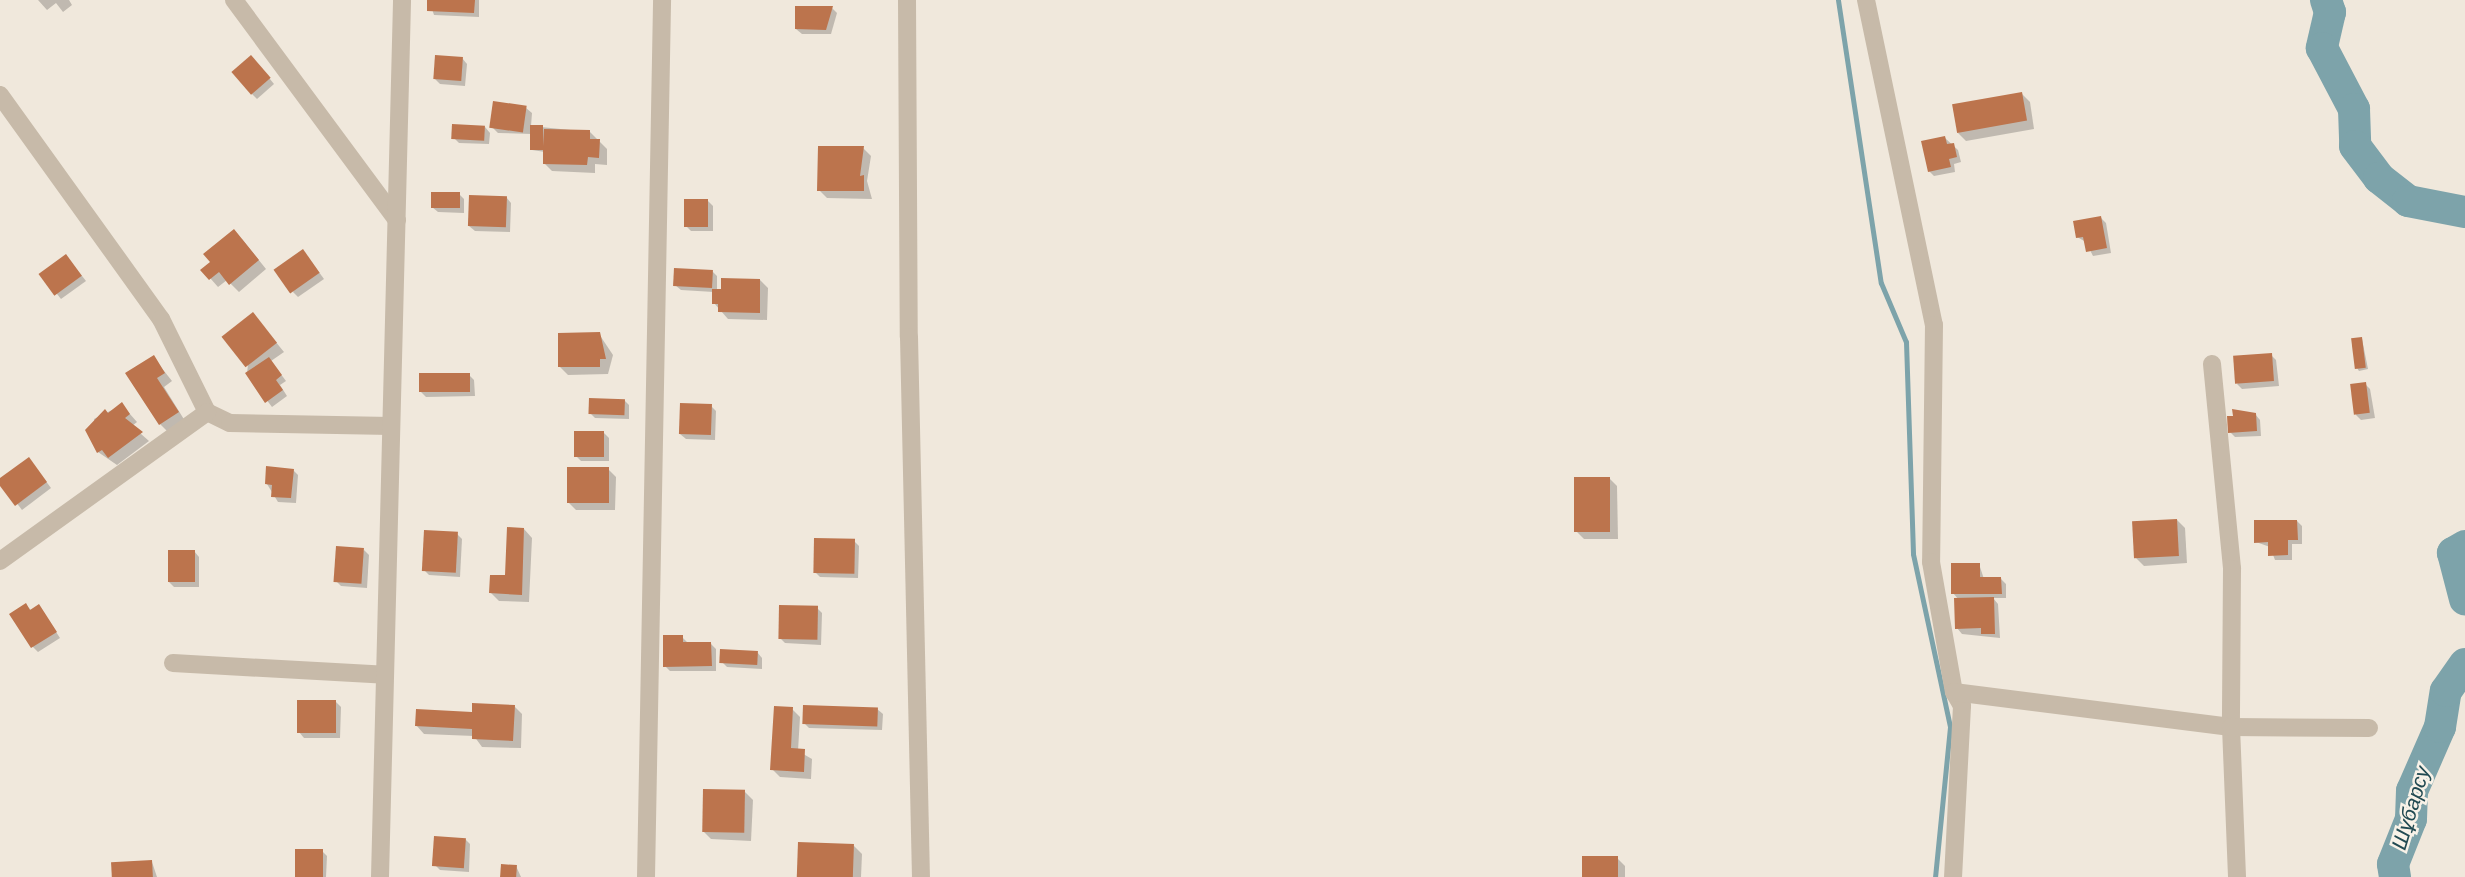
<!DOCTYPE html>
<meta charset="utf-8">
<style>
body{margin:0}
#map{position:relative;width:2465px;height:877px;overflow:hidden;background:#f0e8dc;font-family:Helvetica,sans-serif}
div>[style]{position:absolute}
.shadow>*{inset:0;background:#0003}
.stream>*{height:5px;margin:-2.5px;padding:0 2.5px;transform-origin:2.5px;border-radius:2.5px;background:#7da3aa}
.river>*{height:32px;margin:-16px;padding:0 16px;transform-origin:16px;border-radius:16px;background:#7da3aa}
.building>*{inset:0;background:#bc744d;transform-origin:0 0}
.minor>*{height:18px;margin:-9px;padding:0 9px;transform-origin:9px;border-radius:9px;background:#c7baa9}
span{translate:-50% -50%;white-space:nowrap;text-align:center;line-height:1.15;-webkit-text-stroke:5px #f8f2e8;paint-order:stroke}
.water-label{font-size:21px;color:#214a52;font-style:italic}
</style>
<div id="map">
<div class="shadow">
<div style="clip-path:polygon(38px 0,69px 0,72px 5px,63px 12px,56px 3px,47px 10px)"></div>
<div style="clip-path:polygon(429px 0,479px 0,479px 17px,434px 15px)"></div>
<div style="clip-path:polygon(832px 8px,837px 13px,831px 34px,802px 34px,796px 29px)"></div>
<div style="clip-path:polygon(462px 58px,467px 64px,465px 86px,440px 84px,435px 79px)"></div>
<div style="clip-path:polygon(256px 62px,274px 84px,257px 99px,252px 94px)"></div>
<div style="clip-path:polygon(2022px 94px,2030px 102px,2034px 129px,1966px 141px,1958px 133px)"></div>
<div style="clip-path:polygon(526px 108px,532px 113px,531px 126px,590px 132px,607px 149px,607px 165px,595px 164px,595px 173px,552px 171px,544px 163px,545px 152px,532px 150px,532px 134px,498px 133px,493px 128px)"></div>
<div style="clip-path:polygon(485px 127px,490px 133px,489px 144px,459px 143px,454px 138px)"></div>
<div style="clip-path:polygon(1945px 138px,1958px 150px,1961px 162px,1954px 164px,1955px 172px,1934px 176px,1929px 171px)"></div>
<div style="clip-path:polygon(863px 148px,871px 156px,867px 181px,872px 199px,827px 198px,819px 190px)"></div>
<div style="clip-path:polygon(459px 194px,464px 199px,464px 213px,438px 212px,432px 207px)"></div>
<div style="clip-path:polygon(506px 197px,511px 203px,510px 232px,475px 231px,469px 226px)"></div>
<div style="clip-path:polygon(708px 201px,713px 206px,713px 231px,691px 231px,686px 226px)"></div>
<div style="clip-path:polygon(2101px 218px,2106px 223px,2111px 253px,2093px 256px,2086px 242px,2077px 237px)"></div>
<div style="clip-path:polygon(242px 239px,266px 269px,239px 292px,227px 280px,218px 287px,203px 270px)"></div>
<div style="clip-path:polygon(308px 257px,324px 279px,298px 297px,293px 292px)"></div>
<div style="clip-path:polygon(71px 262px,86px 281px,61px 299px,41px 274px)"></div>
<div style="clip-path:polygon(712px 271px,717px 276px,717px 291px,760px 280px,768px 288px,767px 320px,728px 319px,714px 303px,714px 292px,681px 290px,675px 285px)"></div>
<div style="clip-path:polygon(253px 314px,284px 352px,271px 361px,286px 381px,280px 385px,287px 396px,272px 407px,247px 374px)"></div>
<div style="clip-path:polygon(599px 334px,613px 355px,608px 374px,568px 375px,560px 367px)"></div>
<div style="clip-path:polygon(2362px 339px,2368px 369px,2359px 371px,2357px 368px)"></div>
<div style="clip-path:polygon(2271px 355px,2276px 360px,2279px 386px,2242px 389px,2237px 384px)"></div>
<div style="clip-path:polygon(153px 357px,172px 381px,164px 387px,185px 421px,168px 432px,160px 424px)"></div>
<div style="clip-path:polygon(469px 375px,474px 380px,475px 396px,426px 397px,421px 392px)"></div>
<div style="clip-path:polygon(2365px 384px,2370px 389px,2375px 418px,2361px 420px,2356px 415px)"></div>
<div style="clip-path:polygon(624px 400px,629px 405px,629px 419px,595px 418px,590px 413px)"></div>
<div style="clip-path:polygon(122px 405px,137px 422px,132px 426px,149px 441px,117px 465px,98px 452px,94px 419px)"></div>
<div style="clip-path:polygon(711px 406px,716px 411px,715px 440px,686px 439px,680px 434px)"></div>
<div style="clip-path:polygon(2255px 414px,2260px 420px,2261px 436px,2235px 437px,2230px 432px)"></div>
<div style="clip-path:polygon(604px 433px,609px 438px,609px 461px,581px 461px,576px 456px)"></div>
<div style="clip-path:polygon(33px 464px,51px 488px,22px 510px,0 481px)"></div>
<div style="clip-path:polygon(608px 469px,616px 477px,615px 510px,576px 510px,568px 502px)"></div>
<div style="clip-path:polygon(293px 470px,298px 475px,296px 503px,278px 502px,267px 484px)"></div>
<div style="clip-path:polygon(1609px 478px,1617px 486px,1618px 539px,1584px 539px,1576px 531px)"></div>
<div style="clip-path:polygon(2177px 520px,2185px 528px,2187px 563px,2144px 566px,2136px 558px)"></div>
<div style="clip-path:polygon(2297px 521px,2302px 526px,2302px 544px,2292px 544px,2292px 560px,2275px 560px,2270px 547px,2256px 542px)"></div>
<div style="clip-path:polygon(524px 529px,532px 538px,529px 602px,499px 601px,491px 593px,507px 577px)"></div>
<div style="clip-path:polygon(457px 534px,462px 539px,460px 577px,429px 575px,424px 570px)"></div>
<div style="clip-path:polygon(854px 541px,859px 546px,858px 578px,820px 577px,815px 572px)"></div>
<div style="clip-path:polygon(364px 550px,369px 555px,367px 588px,341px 586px,336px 581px)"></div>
<div style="clip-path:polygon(194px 551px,199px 557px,199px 587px,174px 587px,169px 582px)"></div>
<div style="clip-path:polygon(1979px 564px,1984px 579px,2001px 579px,2006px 584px,2006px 598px,1993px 598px,1998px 604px,2000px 638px,1962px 634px,1957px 628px,1959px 600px,1953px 593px)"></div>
<div style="clip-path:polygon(26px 605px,32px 611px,39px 606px,60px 638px,38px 652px,33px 647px)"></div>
<div style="clip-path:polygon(817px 608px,822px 613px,821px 645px,785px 643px,780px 638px)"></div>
<div style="clip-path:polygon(682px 637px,687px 642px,711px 644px,716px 649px,716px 671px,670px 671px,665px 666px)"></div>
<div style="clip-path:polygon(757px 652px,762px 658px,762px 669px,727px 667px,722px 662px)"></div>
<div style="clip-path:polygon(336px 702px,341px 707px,340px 738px,304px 738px,299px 732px)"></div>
<div style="clip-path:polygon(514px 706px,522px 714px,521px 748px,482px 747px,474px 736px,424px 734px,416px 725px)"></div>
<div style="clip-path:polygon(792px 709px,800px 717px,798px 751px,812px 759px,811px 779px,780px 777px,772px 769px)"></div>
<div style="clip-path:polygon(877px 709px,883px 714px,882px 730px,809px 728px,804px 723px)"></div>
<div style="clip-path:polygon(745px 792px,753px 800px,751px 841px,711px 839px,703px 831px)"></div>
<div style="clip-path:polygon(465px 839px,470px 844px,469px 872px,440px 870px,435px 865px)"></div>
<div style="clip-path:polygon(854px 846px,862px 854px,861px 877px,798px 877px)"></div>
<div style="clip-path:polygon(322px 851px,327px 856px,326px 877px,296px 877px)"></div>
<div style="clip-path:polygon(1617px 858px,1625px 866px,1625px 877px,1584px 877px)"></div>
<div style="clip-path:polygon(152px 862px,157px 877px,113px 877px)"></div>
<div style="clip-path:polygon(516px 866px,521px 877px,503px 877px)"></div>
</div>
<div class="stream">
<div style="left:1838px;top:0;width:286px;rotate:81.4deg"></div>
<div style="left:1881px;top:283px;width:64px;rotate:67deg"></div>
<div style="left:1906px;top:342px;width:212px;rotate:88.1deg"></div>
<div style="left:1913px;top:554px;width:177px;rotate:77.9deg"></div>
<div style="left:1950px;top:727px;width:151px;rotate:95.7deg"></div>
</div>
<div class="river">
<div style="left:2326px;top:0;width:13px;rotate:72deg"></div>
<div style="left:2330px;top:12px;width:37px;rotate:103deg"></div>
<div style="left:2322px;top:48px;width:69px;rotate:62.3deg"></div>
<div style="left:2354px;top:109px;width:37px;rotate:88deg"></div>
<div style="left:2355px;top:146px;width:40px;rotate:53deg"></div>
<div style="left:2379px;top:178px;width:37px;rotate:38deg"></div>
<div style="left:2408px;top:201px;width:58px;rotate:10.9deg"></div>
<div style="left:2465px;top:546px;width:14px;rotate:150deg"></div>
<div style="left:2453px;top:553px;width:48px;rotate:75.4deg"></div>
<div style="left:2395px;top:877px;width:13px;rotate:-99deg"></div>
<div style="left:2393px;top:864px;width:48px;rotate:-68.2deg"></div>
<div style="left:2411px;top:819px;width:28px;rotate:-88deg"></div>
<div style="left:2412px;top:791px;width:70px;rotate:-66.4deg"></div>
<div style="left:2440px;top:727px;width:36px;rotate:-81deg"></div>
<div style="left:2446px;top:691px;width:33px;rotate:-55deg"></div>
</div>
<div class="building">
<div style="clip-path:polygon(427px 0,475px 0,474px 13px,427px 11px)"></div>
<div style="clip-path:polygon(795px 6px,833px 6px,826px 30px,795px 29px)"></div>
<div style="left:251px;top:55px;width:30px;height:26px;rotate:49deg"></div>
<div style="left:435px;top:55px;width:28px;height:24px;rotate:4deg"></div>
<div style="left:2022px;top:92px;width:29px;height:71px;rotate:80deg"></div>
<div style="left:493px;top:101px;width:34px;height:27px;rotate:8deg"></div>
<div style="left:452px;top:124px;width:33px;height:15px;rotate:3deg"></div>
<div style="clip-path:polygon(530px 125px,543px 125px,543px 146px,544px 129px,590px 130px,590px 139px,600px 139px,599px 158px,588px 157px,587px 165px,543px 164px,543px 150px,530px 150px)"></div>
<div style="clip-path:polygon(1945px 136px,1947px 144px,1954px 143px,1957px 157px,1949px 159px,1951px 167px,1928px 172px,1921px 141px)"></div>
<div style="clip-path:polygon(818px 146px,864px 146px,860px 176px,864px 175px,864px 191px,817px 191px)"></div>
<div style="left:431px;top:192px;width:29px;height:16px"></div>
<div style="left:469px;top:195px;width:38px;height:31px;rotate:2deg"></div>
<div style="left:684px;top:199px;width:24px;height:28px"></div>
<div style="clip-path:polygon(2101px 216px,2107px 248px,2086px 252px,2083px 237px,2076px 238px,2073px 221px)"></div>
<div style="clip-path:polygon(234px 229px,259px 260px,229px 285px,219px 272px,209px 280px,200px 270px,210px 262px,203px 254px)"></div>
<div style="left:303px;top:249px;width:29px;height:36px;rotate:55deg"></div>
<div style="left:66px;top:254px;width:27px;height:34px;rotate:54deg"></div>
<div style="left:674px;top:268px;width:39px;height:18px;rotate:3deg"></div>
<div style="clip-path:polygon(721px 278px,760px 279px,760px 313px,718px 312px,718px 304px,712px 304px,712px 289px,721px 289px)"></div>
<div style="left:253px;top:312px;width:39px;height:40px;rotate:52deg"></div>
<div style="clip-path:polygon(600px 332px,606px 359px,600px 359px,600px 367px,558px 367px,558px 333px)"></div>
<div style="left:2362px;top:337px;width:31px;height:11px;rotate:83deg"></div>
<div style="left:2272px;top:353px;width:28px;height:39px;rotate:86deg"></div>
<div style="clip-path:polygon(154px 355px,165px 373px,157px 378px,179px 412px,159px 425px,125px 373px)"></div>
<div style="clip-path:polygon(269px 357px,282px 375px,276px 380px,283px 390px,265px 403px,245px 373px)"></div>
<div style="left:470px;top:373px;width:19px;height:51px;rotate:90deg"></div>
<div style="left:2366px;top:382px;width:31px;height:16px;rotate:83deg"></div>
<div style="left:589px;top:398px;width:36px;height:16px;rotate:2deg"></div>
<div style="clip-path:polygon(122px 402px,130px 414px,125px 418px,143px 432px,108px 458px,102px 450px,97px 453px,85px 430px,105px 409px,108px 413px)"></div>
<div style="left:680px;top:403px;width:32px;height:31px;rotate:2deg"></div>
<div style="clip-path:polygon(2232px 409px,2256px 413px,2257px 431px,2228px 433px,2227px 416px,2233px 416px)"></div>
<div style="left:574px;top:431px;width:30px;height:26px"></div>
<div style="clip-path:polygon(29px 457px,47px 482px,15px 506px,0 486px,0 478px)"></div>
<div style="clip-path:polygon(266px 466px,294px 469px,291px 498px,271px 497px,272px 485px,265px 484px)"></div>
<div style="left:567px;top:467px;width:42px;height:36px"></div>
<div style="left:1574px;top:477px;width:36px;height:55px"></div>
<div style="left:2177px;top:519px;width:37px;height:45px;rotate:87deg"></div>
<div style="clip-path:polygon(2254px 520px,2297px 520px,2298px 540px,2288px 540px,2288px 555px,2268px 556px,2268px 542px,2254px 543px)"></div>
<div style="clip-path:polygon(507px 527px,524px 528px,522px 595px,489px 593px,490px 575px,505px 575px)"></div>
<div style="left:424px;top:530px;width:34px;height:41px;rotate:3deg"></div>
<div style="left:814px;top:538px;width:41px;height:35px;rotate:1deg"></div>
<div style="left:336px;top:546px;width:28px;height:36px;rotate:4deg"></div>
<div style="left:168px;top:550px;width:27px;height:32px"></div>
<div style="clip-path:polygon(1951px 563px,1980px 563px,1980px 577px,2001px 577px,2002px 594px,1951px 594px)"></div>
<div style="clip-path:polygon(1994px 597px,1995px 634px,1981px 634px,1981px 628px,1955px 629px,1954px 598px)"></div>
<div style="clip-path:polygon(26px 603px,30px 610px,39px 604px,57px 632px,31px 648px,9px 614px)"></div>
<div style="left:779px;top:605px;width:39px;height:34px;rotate:1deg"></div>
<div style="clip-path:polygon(663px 635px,683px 635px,683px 642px,711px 642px,712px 666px,663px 667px)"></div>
<div style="left:720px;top:649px;width:38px;height:14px;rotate:3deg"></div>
<div style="left:297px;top:700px;width:39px;height:33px"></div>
<div style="clip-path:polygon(472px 703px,515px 705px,513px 741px,472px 739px,472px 729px,415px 726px,416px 709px,472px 712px)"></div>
<div style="left:803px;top:705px;width:75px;height:19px;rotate:2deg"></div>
<div style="clip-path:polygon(774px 706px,793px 707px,791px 748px,805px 749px,804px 772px,770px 770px)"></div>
<div style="left:703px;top:789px;width:42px;height:43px;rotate:1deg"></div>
<div style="left:434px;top:836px;width:32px;height:30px;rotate:4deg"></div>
<div style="left:798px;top:842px;width:56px;height:35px;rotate:2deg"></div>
<div style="left:295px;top:849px;width:28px;height:28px"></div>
<div style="left:1618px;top:856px;width:21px;height:36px;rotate:90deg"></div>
<div style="left:152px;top:860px;width:17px;height:41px;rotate:87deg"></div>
<div style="left:501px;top:864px;width:16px;height:13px;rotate:4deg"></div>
</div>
<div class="minor">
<div style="left:234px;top:0;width:274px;rotate:53.5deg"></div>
<div style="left:907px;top:0;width:337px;rotate:89.7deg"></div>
<div style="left:909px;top:337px;width:540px;rotate:88.73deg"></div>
<div style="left:1866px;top:0;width:332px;rotate:78.2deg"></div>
<div style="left:1934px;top:325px;width:237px;rotate:90.7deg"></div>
<div style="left:1931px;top:562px;width:132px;rotate:80deg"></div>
<div style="left:1954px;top:692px;width:16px;rotate:60deg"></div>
<div style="left:1962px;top:706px;width:171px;rotate:93deg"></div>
<div style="left:0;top:95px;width:276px;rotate:54.3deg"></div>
<div style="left:161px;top:319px;width:104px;rotate:63.7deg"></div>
<div style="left:207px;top:412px;width:25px;rotate:26deg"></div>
<div style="left:230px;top:423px;width:161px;rotate:1.1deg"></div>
<div style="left:2212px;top:364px;width:206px;rotate:84.4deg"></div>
<div style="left:2232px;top:569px;width:158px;rotate:90.4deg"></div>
<div style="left:2231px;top:727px;width:150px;rotate:87.7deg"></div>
<div style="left:0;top:561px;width:255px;rotate:-35.7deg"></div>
<div style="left:173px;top:663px;width:212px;rotate:3.2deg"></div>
<div style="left:1954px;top:692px;width:279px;rotate:7.2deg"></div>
<div style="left:2231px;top:727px;width:138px;rotate:0.4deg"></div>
<div style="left:380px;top:877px;width:877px;rotate:-88.56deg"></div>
<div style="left:646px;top:877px;width:877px;rotate:-88.95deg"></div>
</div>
<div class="water-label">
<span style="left:2411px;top:808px;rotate:-73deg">Шұбарсу</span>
</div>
</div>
